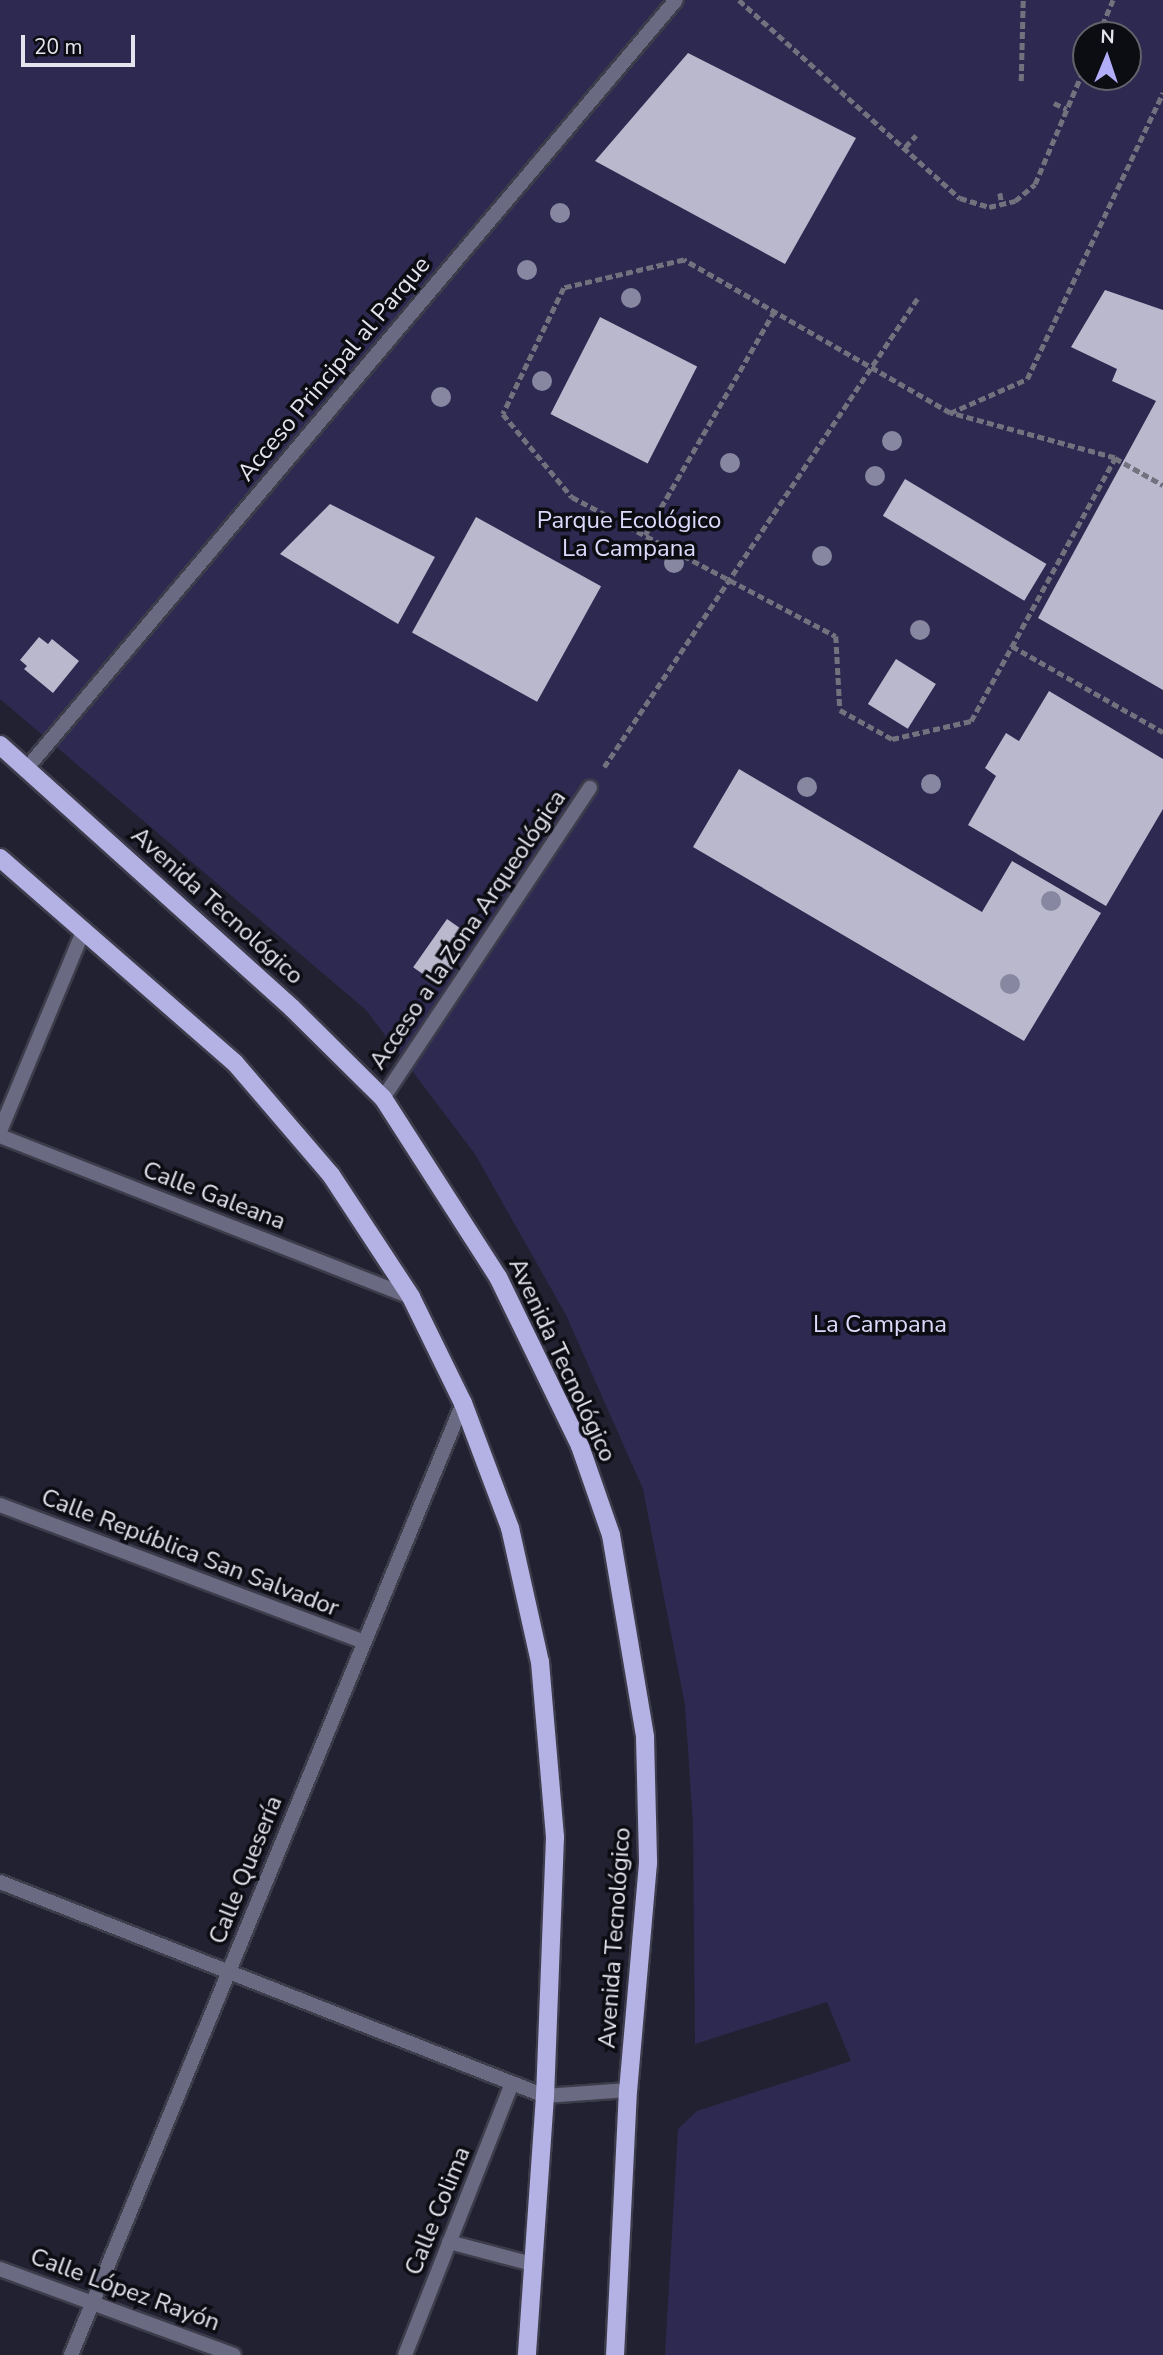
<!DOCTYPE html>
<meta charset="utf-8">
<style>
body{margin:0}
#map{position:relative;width:1163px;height:2355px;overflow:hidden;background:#222131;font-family:"Nunito Sans",sans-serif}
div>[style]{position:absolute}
.green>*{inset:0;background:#2e2950}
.building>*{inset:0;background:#b9b8cd;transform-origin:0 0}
.path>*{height:4.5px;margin-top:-2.25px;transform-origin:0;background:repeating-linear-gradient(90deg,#72727f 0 7px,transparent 0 10.5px)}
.roads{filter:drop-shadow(2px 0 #3d3c4b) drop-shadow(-2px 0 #3d3c4b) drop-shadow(0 2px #3d3c4b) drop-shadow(0 -2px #3d3c4b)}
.lane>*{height:14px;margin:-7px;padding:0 7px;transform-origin:7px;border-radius:7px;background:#6b6a83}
.street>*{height:14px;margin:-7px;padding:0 7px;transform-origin:7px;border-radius:7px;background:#6b6a83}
.primary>*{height:18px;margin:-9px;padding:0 9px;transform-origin:9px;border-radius:9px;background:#b4b1e5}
.trees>*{width:20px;height:20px;margin:-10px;border-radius:50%;background:#8887a1}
span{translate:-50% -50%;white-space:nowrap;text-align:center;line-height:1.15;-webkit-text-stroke:7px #0c0c13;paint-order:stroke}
.street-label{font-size:24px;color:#e4e4ee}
.park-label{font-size:24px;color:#dcdafc}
.north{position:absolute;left:1072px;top:21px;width:70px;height:70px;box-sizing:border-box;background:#0c0c13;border:2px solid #62626b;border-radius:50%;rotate:2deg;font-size:19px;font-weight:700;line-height:28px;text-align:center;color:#e4e4ee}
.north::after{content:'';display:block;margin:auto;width:24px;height:32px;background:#b2adf9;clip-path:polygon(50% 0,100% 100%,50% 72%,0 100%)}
.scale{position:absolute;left:21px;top:35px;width:114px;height:32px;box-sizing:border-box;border:4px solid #e4e4ee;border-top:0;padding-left:9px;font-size:21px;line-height:24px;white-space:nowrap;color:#e4e4ee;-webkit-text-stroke:5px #0c0c13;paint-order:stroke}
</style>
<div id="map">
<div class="green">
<div style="clip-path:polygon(evenodd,0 0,1163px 0,1163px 2355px,665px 2355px,678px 2129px,697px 2111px,851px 2061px,827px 2002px,695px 2044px,693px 1825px,685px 1705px,643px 1489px,566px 1315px,475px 1154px,366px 1010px,0 699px,0 0,1086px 35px,1128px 35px,1128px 77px,1086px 77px,1086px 35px)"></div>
</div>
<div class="building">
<div style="clip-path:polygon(688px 53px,856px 138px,785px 264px,595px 161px)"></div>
<div style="clip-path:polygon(1105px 290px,1163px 310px,1163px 690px,1038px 618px,1156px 401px,1112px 381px,1117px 369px,1071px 347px)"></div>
<div style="left:600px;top:317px;width:109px;height:109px;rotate:27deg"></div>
<div style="left:905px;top:479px;width:165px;height:43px;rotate:31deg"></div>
<div style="clip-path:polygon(330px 504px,435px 557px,398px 624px,280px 554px)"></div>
<div style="left:476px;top:517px;width:143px;height:132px;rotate:29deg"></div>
<div style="clip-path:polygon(39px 637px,48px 644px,52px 639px,79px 661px,53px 693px,24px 669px,27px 666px,20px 660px)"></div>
<div style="left:896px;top:659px;width:47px;height:53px;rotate:32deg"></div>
<div style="clip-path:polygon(1049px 691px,1163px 759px,1163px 809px,1106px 906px,968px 825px,996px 776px,985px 768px,1006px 733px,1019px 741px)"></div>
<div style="clip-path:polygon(739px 769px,982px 912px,1012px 861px,1101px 913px,1024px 1041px,693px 847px)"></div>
<div style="left:447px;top:919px;width:33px;height:59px;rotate:35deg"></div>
</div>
<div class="path">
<div style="left:739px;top:0;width:297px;rotate:41.9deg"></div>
<div style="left:960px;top:198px;width:30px;rotate:17deg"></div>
<div style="left:989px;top:207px;width:27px;rotate:-13deg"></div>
<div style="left:1015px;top:201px;width:26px;rotate:-40deg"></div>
<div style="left:1035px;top:184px;width:130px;rotate:-67deg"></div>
<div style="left:1098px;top:35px;width:38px;rotate:-67deg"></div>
<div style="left:1021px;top:81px;width:81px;rotate:-88.6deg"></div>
<div style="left:1054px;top:103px;width:14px;rotate:25deg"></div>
<div style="left:905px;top:147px;width:16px;rotate:-47deg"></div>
<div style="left:1000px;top:193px;width:11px;rotate:80deg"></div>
<div style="left:950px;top:413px;width:84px;rotate:-23.8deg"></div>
<div style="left:1027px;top:379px;width:317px;rotate:-64.6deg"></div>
<div style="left:1115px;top:458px;width:171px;rotate:-164.7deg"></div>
<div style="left:950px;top:413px;width:307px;rotate:-150.1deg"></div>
<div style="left:684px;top:260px;width:123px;rotate:166.9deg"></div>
<div style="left:564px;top:288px;width:140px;rotate:115.8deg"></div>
<div style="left:503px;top:414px;width:108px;rotate:50.3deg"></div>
<div style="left:572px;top:497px;width:298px;rotate:27.8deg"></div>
<div style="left:836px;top:636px;width:74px;rotate:86.9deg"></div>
<div style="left:840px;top:710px;width:60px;rotate:29.1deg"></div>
<div style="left:892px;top:739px;width:81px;rotate:-12.8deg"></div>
<div style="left:971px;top:721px;width:300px;rotate:-61.3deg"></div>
<div style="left:1115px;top:458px;width:55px;rotate:29.4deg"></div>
<div style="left:645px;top:535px;width:258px;rotate:-60deg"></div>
<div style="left:1012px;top:646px;width:174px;rotate:29.7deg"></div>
<div style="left:604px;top:767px;width:567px;rotate:-56.23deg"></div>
</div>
<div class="roads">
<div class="lane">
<div style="left:27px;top:768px;width:1005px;rotate:-49.8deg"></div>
<div style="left:383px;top:1098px;width:373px;rotate:-56.3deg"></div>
</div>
<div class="street">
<div style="left:0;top:1131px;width:219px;rotate:-67.4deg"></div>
<div style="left:0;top:1136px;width:441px;rotate:21.4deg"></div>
<div style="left:0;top:1505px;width:389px;rotate:20.6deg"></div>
<div style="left:0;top:1882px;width:586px;rotate:21.44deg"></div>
<div style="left:545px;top:2096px;width:83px;rotate:-4.1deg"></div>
<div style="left:449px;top:2242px;width:86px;rotate:14.8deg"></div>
<div style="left:0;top:2269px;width:249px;rotate:20.2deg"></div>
<div style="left:71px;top:2355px;width:1030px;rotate:-67.62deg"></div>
<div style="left:405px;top:2355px;width:292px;rotate:-68.5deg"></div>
</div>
<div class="primary">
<div style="left:0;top:745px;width:393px;rotate:42deg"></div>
<div style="left:292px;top:1008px;width:128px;rotate:44.7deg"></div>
<div style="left:383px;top:1098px;width:213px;rotate:57.3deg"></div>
<div style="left:498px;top:1277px;width:188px;rotate:64.1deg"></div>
<div style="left:580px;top:1446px;width:94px;rotate:70.8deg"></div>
<div style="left:611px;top:1535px;width:205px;rotate:80.4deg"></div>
<div style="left:645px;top:1737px;width:126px;rotate:88.6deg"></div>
<div style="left:648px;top:1863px;width:228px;rotate:95deg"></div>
<div style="left:628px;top:2090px;width:265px;rotate:92.8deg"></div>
<div style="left:0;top:858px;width:312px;rotate:41.1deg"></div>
<div style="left:235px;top:1063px;width:148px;rotate:49.4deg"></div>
<div style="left:331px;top:1175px;width:146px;rotate:56.7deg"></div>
<div style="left:411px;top:1297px;width:118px;rotate:63.9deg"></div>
<div style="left:463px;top:1403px;width:134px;rotate:69.4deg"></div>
<div style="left:510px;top:1528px;width:137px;rotate:77.4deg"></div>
<div style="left:540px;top:1662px;width:176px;rotate:85.1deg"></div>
<div style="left:555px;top:1837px;width:259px;rotate:92.2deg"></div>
<div style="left:545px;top:2096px;width:260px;rotate:94deg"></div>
</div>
</div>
<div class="trees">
<div style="left:560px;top:213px"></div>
<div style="left:527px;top:270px"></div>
<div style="left:631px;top:298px"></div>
<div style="left:542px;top:381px"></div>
<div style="left:441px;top:397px"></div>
<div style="left:892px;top:441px"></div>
<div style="left:730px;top:463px"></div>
<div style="left:875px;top:476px"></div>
<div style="left:822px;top:556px"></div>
<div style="left:674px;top:563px"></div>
<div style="left:920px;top:630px"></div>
<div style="left:931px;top:784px"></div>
<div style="left:807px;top:787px"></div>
<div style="left:1051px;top:901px"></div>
<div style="left:1010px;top:984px"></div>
</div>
<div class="street-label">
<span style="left:334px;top:369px;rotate:-50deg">Acceso Principal al Parque</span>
<span style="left:217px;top:906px;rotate:42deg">Avenida Tecnológico</span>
<span style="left:468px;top:930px;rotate:-56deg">Acceso a la Zona Arqueológica</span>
<span style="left:214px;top:1196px;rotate:21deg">Calle Galeana</span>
<span style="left:562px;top:1360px;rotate:65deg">Avenida Tecnológico</span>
<span style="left:190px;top:1553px;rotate:21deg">Calle República San Salvador</span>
<span style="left:246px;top:1870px;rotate:-68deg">Calle Quesería</span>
<span style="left:615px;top:1938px;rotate:-86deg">Avenida Tecnológico</span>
<span style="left:438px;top:2211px;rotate:-68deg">Calle Colima</span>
<span style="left:125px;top:2290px;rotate:20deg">Calle López Rayón</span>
</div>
<div class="park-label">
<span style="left:629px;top:535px">Parque Ecológico<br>La Campana</span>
<span style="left:880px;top:1325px">La Campana</span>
</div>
<div class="north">N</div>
<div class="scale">20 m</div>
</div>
